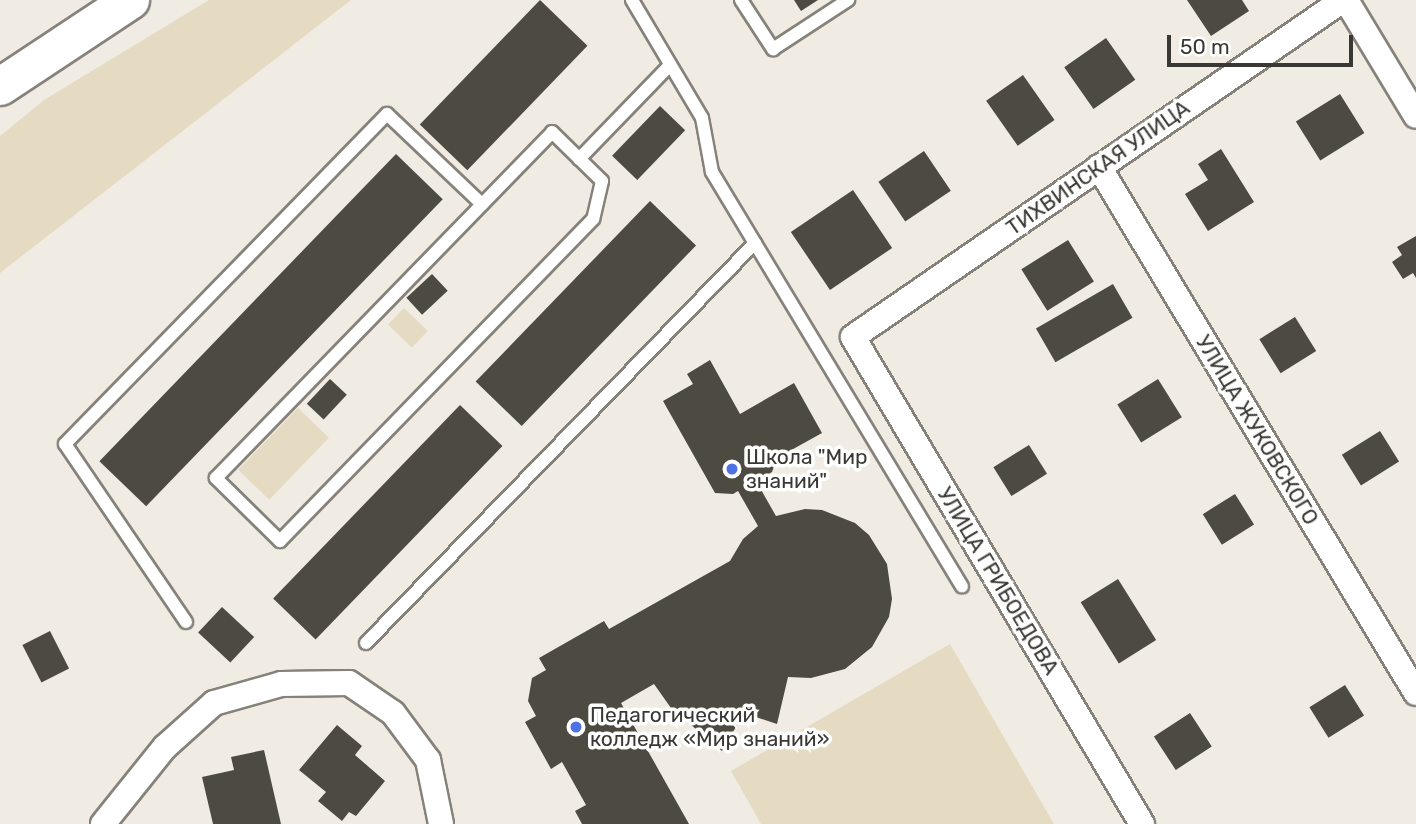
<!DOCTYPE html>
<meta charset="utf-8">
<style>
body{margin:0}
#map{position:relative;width:1416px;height:824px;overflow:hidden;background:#f0ece3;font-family:Rubik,sans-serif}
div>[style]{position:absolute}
.green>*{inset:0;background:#e5dac2;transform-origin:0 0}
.building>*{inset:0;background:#4d4a42;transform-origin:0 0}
.roads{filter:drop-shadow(2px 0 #86827a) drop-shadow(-2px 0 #86827a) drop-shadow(0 2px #86827a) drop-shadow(0 -2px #86827a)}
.service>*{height:12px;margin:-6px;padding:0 6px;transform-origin:6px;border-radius:6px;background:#fff}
.minor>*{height:24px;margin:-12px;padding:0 12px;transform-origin:12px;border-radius:12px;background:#fff}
.secondary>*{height:37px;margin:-18.5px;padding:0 18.5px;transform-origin:18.5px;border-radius:18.5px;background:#fff}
.dots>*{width:19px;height:19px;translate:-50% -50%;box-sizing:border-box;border:4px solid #fff;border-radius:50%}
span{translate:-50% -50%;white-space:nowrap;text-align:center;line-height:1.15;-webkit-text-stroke:7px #fff;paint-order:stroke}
.street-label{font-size:21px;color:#393834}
.poi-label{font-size:21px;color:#393834}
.left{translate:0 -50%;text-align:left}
.scale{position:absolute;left:1167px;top:35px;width:186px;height:32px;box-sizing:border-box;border:4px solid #393834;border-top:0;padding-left:9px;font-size:21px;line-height:24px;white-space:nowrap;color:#393834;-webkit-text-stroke:5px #fff;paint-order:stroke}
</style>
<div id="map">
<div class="green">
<div style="clip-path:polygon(209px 0,351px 0,0 273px,0 136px,44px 100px)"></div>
<div style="left:404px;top:308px;width:33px;height:23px;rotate:44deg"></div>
<div style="left:298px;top:408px;width:43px;height:86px;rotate:44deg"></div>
<div style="clip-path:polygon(950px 644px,1054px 824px,761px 824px,731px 771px)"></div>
</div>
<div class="building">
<div style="left:540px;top:0;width:66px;height:173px;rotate:44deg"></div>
<div style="clip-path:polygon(794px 0,818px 0,801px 11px)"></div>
<div style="clip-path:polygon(1187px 0,1242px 0,1249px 11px,1211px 36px)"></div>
<div style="left:1106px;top:38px;width:51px;height:51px;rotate:55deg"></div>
<div style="left:1023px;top:75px;width:55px;height:45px;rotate:55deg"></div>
<div style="left:1340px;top:94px;width:46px;height:52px;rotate:58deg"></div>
<div style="left:660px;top:106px;width:35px;height:69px;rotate:44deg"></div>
<div style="clip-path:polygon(1221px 149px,1254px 202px,1208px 231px,1185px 194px,1208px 180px,1198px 164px)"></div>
<div style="left:924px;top:151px;width:48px;height:55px;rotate:56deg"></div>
<div style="left:396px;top:154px;width:65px;height:427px;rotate:44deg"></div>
<div style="left:853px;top:190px;width:70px;height:75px;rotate:56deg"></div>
<div style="left:650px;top:201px;width:64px;height:251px;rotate:44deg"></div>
<div style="clip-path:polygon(1416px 236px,1416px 278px,1413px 273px,1403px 279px,1392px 262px,1402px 255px,1397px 247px)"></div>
<div style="left:1068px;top:240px;width:49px;height:55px;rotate:58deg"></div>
<div style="left:432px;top:274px;width:23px;height:35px;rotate:47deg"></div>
<div style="left:1113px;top:284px;width:39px;height:89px;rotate:60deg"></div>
<div style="left:1295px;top:317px;width:40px;height:42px;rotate:58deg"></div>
<div style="clip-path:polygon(710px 360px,740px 414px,794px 383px,822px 433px,777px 458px,772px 472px,756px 481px,776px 516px,805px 509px,822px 510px,855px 523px,869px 535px,887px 564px,892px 599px,889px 617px,872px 647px,845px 669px,811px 678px,788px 677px,777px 724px,744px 713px,722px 751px,671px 708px,654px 684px,621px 703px,689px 824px,582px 824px,575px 811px,586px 805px,562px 762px,551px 769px,525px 722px,536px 716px,528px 701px,532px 678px,546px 670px,539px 658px,604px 621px,609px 629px,730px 561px,743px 539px,758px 526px,738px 491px,733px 494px,715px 493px,663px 401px,693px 384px,687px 374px)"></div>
<div style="left:330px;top:379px;width:23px;height:34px;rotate:43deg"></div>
<div style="left:1158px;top:379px;width:45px;height:48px;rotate:58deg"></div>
<div style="left:460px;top:405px;width:59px;height:269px;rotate:44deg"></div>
<div style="left:1380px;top:431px;width:36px;height:45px;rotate:58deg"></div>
<div style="left:1029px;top:445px;width:34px;height:42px;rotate:58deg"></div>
<div style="left:1235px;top:494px;width:36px;height:38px;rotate:58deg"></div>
<div style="left:1118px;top:579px;width:72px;height:44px;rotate:58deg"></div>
<div style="left:222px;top:607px;width:44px;height:35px;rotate:43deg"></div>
<div style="left:50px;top:631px;width:42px;height:31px;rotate:63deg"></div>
<div style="left:1345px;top:685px;width:36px;height:42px;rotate:58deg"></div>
<div style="left:1190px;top:713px;width:40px;height:43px;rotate:57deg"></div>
<div style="clip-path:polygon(337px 725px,362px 746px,355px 755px,385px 781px,356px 816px,349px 812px,342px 821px,318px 801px,326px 792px,299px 770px)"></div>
<div style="clip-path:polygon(264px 750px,281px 824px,213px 824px,202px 777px,234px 770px,231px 757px)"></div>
</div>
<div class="roads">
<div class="service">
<div style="left:632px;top:0;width:137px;rotate:59.3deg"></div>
<div style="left:702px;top:118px;width:55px;rotate:79.5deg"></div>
<div style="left:712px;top:172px;width:484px;rotate:58.9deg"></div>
<div style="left:741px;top:0;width:59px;rotate:56.9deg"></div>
<div style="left:773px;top:49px;width:90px;rotate:-33.2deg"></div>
<div style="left:552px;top:132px;width:70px;rotate:44.4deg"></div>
<div style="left:602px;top:181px;width:39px;rotate:103deg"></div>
<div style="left:593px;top:219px;width:449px;rotate:134.2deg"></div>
<div style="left:280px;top:541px;width:90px;rotate:-135.5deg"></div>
<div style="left:216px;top:478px;width:482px;rotate:-45.8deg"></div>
<div style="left:579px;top:159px;width:131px;rotate:-45.9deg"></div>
<div style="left:186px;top:622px;width:215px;rotate:-124.2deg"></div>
<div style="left:65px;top:444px;width:461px;rotate:-45.7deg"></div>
<div style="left:387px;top:114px;width:131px;rotate:43.5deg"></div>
<div style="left:366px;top:643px;width:558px;rotate:-45.8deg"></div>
</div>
<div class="minor">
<div style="left:1346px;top:0;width:135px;rotate:58.9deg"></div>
<div style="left:1099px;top:167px;width:614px;rotate:58.92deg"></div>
<div style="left:103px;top:824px;width:99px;rotate:-51.2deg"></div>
<div style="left:165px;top:747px;width:66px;rotate:-41.9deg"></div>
<div style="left:214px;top:703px;width:70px;rotate:-15.8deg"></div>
<div style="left:281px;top:684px;width:68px;rotate:-0.8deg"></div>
<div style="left:349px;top:683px;width:53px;rotate:34.3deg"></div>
<div style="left:393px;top:713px;width:59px;rotate:53.3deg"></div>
<div style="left:428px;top:760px;width:65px;rotate:78.5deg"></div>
<div style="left:1142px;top:824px;width:566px;rotate:-120.69deg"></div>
<div style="left:853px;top:337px;width:595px;rotate:-34.52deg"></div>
</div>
<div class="secondary">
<div style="left:0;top:86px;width:156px;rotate:-33.5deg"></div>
</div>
</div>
<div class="dots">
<div style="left:732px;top:469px;background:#4e71e5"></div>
<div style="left:576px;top:727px;background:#4e71e5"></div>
</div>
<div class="street-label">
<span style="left:1098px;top:168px;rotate:-35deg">ТИХВИНСКАЯ УЛИЦА</span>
<span style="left:1257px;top:430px;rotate:59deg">УЛИЦА ЖУКОВСКОГО</span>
<span style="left:998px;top:581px;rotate:59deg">УЛИЦА ГРИБОЕДОВА</span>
</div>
<div class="poi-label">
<span class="left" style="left:746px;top:469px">Школа "Мир<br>знаний"</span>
<span class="left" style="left:590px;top:727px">Педагогический<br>колледж «Мир знаний»</span>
</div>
<div class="scale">50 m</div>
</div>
